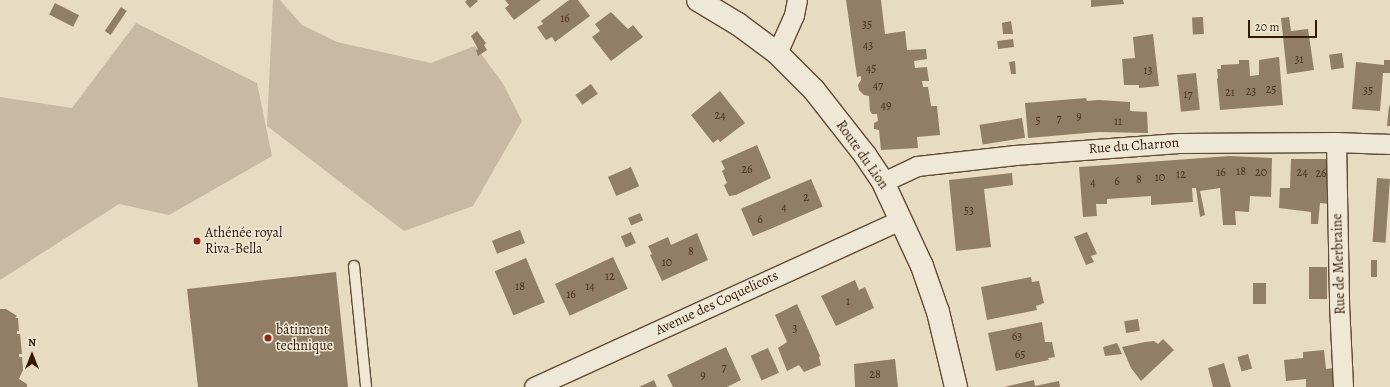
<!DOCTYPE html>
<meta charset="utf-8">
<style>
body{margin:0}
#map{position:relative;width:1390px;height:387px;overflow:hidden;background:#e7dbc2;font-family:Alegreya,serif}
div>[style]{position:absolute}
.green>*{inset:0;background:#c8baa2}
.building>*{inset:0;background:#917e67;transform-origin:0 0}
.roads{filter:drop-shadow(1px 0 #604a34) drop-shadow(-1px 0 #604a34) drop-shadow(0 1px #604a34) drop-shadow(0 -1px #604a34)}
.lane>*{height:10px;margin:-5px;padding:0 5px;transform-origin:5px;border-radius:5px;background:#efe8d7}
.street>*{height:19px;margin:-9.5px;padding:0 9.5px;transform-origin:9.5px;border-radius:9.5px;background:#efe8d7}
.secondary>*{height:22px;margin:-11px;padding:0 11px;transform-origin:11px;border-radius:11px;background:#efe8d7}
.dots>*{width:11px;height:11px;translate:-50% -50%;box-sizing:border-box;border:2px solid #efe8d7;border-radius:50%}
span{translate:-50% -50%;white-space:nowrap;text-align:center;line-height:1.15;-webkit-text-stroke:3px #efe8d7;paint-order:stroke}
.number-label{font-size:12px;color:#4a331e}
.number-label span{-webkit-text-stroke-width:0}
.street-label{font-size:14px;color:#331a05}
.poi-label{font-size:14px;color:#331a05}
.left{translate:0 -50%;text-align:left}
.north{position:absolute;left:12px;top:335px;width:40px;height:40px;-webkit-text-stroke:3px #efe8d7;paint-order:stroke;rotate:0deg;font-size:11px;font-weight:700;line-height:16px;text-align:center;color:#331a05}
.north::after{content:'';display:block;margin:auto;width:14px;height:18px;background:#331a05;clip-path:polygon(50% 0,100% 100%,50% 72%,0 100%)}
.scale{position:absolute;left:1248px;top:20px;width:69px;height:18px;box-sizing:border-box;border:2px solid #331a05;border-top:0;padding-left:5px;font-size:12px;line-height:14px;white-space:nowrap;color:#331a05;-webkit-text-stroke:3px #efe8d7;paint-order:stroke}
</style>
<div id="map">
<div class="green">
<div style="clip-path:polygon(273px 0,280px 0,302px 25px,337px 42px,431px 63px,475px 46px,502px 82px,522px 121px,473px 206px,404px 231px,267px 126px)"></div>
<div style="clip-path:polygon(136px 23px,257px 83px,272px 156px,169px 215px,119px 204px,0 280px,0 97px,72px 108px)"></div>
</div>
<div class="building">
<div style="clip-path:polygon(467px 0,477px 0,478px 1px,470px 8px,465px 2px)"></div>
<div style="clip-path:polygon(505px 0,541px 0,514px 20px,505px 8px,509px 5px)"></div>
<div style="clip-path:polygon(569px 0,578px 0,590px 16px,555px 42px,552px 37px,546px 40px,537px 27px,543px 24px,541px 21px)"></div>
<div style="clip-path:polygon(846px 0,881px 0,885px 34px,905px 31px,907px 50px,926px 49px,927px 59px,914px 61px,915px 68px,927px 67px,929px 81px,922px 81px,923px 87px,928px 87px,931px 106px,937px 106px,940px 135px,917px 137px,918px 148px,881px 150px,879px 130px,874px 129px,874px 123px,878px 121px,877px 114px,872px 114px,870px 111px,869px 96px,864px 95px,859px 90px,858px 85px,861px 80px,861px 76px,857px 77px)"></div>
<div style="clip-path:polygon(1091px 0,1123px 0,1124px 4px,1091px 7px)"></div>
<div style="left:55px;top:3px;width:27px;height:13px;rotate:27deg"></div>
<div style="left:121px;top:7px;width:7px;height:29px;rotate:34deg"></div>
<div style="clip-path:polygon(611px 12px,628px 29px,633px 25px,643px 37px,611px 61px,592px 37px,600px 31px,595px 24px)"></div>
<div style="left:1203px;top:17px;width:17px;height:11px;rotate:87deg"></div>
<div style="clip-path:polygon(1289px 17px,1291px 31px,1308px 29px,1314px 70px,1287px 74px,1281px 18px)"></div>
<div style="clip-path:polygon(1011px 21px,1013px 34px,1003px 34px,1002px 23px)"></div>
<div style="clip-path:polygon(477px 31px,486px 43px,484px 45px,487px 50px,478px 56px,476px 50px,478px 49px,471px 36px)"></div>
<div style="clip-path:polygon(1153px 34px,1159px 86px,1139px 88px,1139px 85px,1124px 85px,1122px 59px,1135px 58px,1133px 37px)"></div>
<div style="left:1013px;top:39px;width:8px;height:16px;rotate:83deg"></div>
<div style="left:1342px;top:53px;width:15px;height:13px;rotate:82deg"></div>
<div style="clip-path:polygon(1279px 57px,1283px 105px,1220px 110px,1217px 79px,1218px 78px,1217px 69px,1221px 69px,1221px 65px,1239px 64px,1239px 60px,1249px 60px,1250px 76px,1259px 75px,1259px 60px)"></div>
<div style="clip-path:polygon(1384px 60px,1390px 60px,1390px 73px,1383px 73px,1380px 111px,1352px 109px,1356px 62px,1384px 65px)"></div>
<div style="clip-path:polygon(1015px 61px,1016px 74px,1011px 74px,1009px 62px)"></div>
<div style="left:1196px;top:73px;width:37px;height:19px;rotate:84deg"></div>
<div style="left:591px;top:84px;width:12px;height:19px;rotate:55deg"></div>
<div style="clip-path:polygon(720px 91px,745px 123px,720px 142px,718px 139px,713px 143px,691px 115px)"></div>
<div style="clip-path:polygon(1086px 98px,1087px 101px,1099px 100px,1130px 102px,1130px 111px,1147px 112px,1148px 133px,1098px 132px,1028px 138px,1025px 103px)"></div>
<div style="clip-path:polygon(1389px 106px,1390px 106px,1390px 126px,1387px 126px)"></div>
<div style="left:1022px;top:118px;width:20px;height:43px;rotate:81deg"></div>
<div style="clip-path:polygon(757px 145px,771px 178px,736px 195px,729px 196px,724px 185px,727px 183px,722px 171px,725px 169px,721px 161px)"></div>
<div style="clip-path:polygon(1230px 156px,1272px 158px,1271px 197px,1250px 196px,1249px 212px,1235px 211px,1236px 225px,1223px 225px,1220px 188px,1200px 191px,1205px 215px,1200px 217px,1196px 188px,1192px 188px,1193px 202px,1151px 205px,1151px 196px,1107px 199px,1107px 204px,1096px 204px,1097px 216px,1083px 217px,1079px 167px)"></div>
<div style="clip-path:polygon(1291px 159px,1330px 159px,1331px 204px,1320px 203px,1318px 224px,1311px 224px,1311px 212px,1279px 208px,1280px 188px,1290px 188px)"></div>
<div style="left:631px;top:167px;width:21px;height:25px;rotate:67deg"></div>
<div style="clip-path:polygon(1012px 173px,1013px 185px,984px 189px,991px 247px,956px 251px,949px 180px)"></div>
<div style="left:1377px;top:178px;width:13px;height:64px;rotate:4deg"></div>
<div style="left:811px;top:179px;width:30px;height:76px;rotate:67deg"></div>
<div style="left:640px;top:213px;width:8px;height:13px;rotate:67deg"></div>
<div style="left:520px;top:230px;width:14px;height:30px;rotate:69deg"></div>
<div style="left:631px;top:232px;width:12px;height:11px;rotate:66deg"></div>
<div style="clip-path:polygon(1087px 232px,1097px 254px,1091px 256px,1094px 262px,1086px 265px,1074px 237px)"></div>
<div style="clip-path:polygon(697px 233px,708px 260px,662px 281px,650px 255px,652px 254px,648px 246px,668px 237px,671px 245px)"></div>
<div style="left:613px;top:257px;width:35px;height:64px;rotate:65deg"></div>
<div style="left:526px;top:258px;width:48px;height:34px;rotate:67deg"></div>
<div style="left:1371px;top:260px;width:6px;height:17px"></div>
<div style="left:1309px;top:267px;width:18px;height:32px"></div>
<div style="clip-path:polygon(336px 272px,348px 387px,198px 387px,187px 289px)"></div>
<div style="clip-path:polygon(1031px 277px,1032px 282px,1039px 281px,1044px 303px,1036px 306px,1037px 310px,987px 320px,981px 287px)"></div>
<div style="clip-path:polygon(855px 280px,859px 290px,865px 287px,874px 308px,836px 326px,821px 296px)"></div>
<div style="left:1253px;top:283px;width:13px;height:21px"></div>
<div style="clip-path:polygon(797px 304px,820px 356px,819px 357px,821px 365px,804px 372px,799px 365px,787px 371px,778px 348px,787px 342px,775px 315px)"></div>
<div style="clip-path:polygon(0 309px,6px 309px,17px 316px,15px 318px,18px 318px,19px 331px,17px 331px,17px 334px,20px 334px,22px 354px,19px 354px,19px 357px,22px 357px,23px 370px,19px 379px,27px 384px,27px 387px,0 387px)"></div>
<div style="left:1138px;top:319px;width:12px;height:14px;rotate:81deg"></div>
<div style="clip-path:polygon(1042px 322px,1045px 342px,1052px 342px,1055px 357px,1048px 358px,1049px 360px,996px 371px,988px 333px)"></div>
<div style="clip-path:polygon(1163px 339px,1174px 350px,1141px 381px,1131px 368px,1122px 347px,1145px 342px,1154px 341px,1158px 344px)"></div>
<div style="clip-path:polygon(1117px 343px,1122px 354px,1105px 356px,1103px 347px)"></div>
<div style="clip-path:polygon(726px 347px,741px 380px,727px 387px,673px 387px,667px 375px)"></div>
<div style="left:768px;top:348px;width:27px;height:19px;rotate:66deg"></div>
<div style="clip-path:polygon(1324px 350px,1326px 369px,1333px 368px,1335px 387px,1306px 387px,1306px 379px,1286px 381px,1284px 360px,1303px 358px,1303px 352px)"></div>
<div style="left:1248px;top:354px;width:15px;height:11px;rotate:74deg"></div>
<div style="clip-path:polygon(895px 359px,898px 387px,855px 387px,854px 364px)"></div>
<div style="clip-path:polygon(1224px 363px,1231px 387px,1213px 387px,1208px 368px)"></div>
<div style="clip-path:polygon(654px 380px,657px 387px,639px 387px)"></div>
<div style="clip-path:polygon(1034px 380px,1035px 386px,1059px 381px,1060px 387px,1004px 387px)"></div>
</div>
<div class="roads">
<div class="lane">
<div style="left:354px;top:266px;width:122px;rotate:84.3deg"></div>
</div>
<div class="street">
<div style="left:777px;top:53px;width:42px;rotate:-65.9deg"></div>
<div style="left:794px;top:15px;width:15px;rotate:-79deg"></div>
<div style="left:1336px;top:142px;width:162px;rotate:88.9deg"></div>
<div style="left:1339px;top:304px;width:83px;rotate:87.2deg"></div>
<div style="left:883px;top:182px;width:38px;rotate:-25deg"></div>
<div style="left:917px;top:166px;width:99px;rotate:-6.4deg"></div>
<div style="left:1015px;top:155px;width:164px;rotate:-4.2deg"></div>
<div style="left:1179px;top:143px;width:157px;rotate:-0.4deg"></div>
<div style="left:1336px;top:142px;width:54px;rotate:2.1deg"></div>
<div style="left:534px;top:387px;width:403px;rotate:-24.5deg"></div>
</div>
<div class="secondary">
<div style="left:698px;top:0;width:47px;rotate:31deg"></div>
<div style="left:738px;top:24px;width:49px;rotate:36.6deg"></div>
<div style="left:777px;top:53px;width:52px;rotate:45deg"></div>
<div style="left:814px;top:90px;width:83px;rotate:51.9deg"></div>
<div style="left:865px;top:155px;width:32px;rotate:56deg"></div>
<div style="left:883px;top:182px;width:93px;rotate:65.1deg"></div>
<div style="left:922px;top:266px;width:49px;rotate:70.8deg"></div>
<div style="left:938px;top:312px;width:77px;rotate:76.5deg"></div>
</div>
</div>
<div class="dots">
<div style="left:197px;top:241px;background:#8f2418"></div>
<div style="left:268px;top:338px;background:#8f2418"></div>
</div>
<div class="number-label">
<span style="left:565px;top:19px">16</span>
<span style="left:867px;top:25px">35</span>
<span style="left:868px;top:46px">43</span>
<span style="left:1299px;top:60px">31</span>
<span style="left:871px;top:69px">45</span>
<span style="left:1148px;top:71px">13</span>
<span style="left:878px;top:86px">47</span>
<span style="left:1271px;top:90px">25</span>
<span style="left:1368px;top:91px">35</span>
<span style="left:1251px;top:92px">23</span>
<span style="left:1230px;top:93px">21</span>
<span style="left:1188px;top:95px">17</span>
<span style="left:886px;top:106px">49</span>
<span style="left:720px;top:116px">24</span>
<span style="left:1079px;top:117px">9</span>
<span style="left:1059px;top:119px">7</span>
<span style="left:1038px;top:121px">5</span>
<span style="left:1118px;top:122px">11</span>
<span style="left:747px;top:170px">26</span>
<span style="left:1241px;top:172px">18</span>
<span style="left:1221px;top:173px">16</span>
<span style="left:1261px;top:173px">20</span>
<span style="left:1302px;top:173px">24</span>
<span style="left:1321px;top:174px">26</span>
<span style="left:1181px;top:175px">12</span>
<span style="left:1160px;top:178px">10</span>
<span style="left:1139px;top:180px">8</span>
<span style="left:1117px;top:182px">6</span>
<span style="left:1093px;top:183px">4</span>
<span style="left:806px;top:198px">2</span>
<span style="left:784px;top:208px">4</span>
<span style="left:969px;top:211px">53</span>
<span style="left:760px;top:220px">6</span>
<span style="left:691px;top:252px">8</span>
<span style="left:667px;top:263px">10</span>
<span style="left:610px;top:277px">12</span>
<span style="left:520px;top:287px">18</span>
<span style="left:590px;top:287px">14</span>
<span style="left:571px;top:295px">16</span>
<span style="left:848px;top:302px">1</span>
<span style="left:795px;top:329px">3</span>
<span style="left:1017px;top:337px">63</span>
<span style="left:1020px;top:355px">65</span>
<span style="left:724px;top:368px">7</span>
<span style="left:875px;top:375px">28</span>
<span style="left:703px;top:376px">9</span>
</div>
<div class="street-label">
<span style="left:1134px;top:146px;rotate:-4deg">Rue du Charron</span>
<span style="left:862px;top:155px;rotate:55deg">Route du Lion</span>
<span style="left:1339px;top:264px;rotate:-92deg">Rue de Merbraine</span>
<span style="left:717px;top:303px;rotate:-25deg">Avenue des Coquelicots</span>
</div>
<div class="poi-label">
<span class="left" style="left:205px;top:241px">Athénée royal<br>Riva-Bella</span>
<span class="left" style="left:276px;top:338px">bâtiment<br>technique</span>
</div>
<div class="north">N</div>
<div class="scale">20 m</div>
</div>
